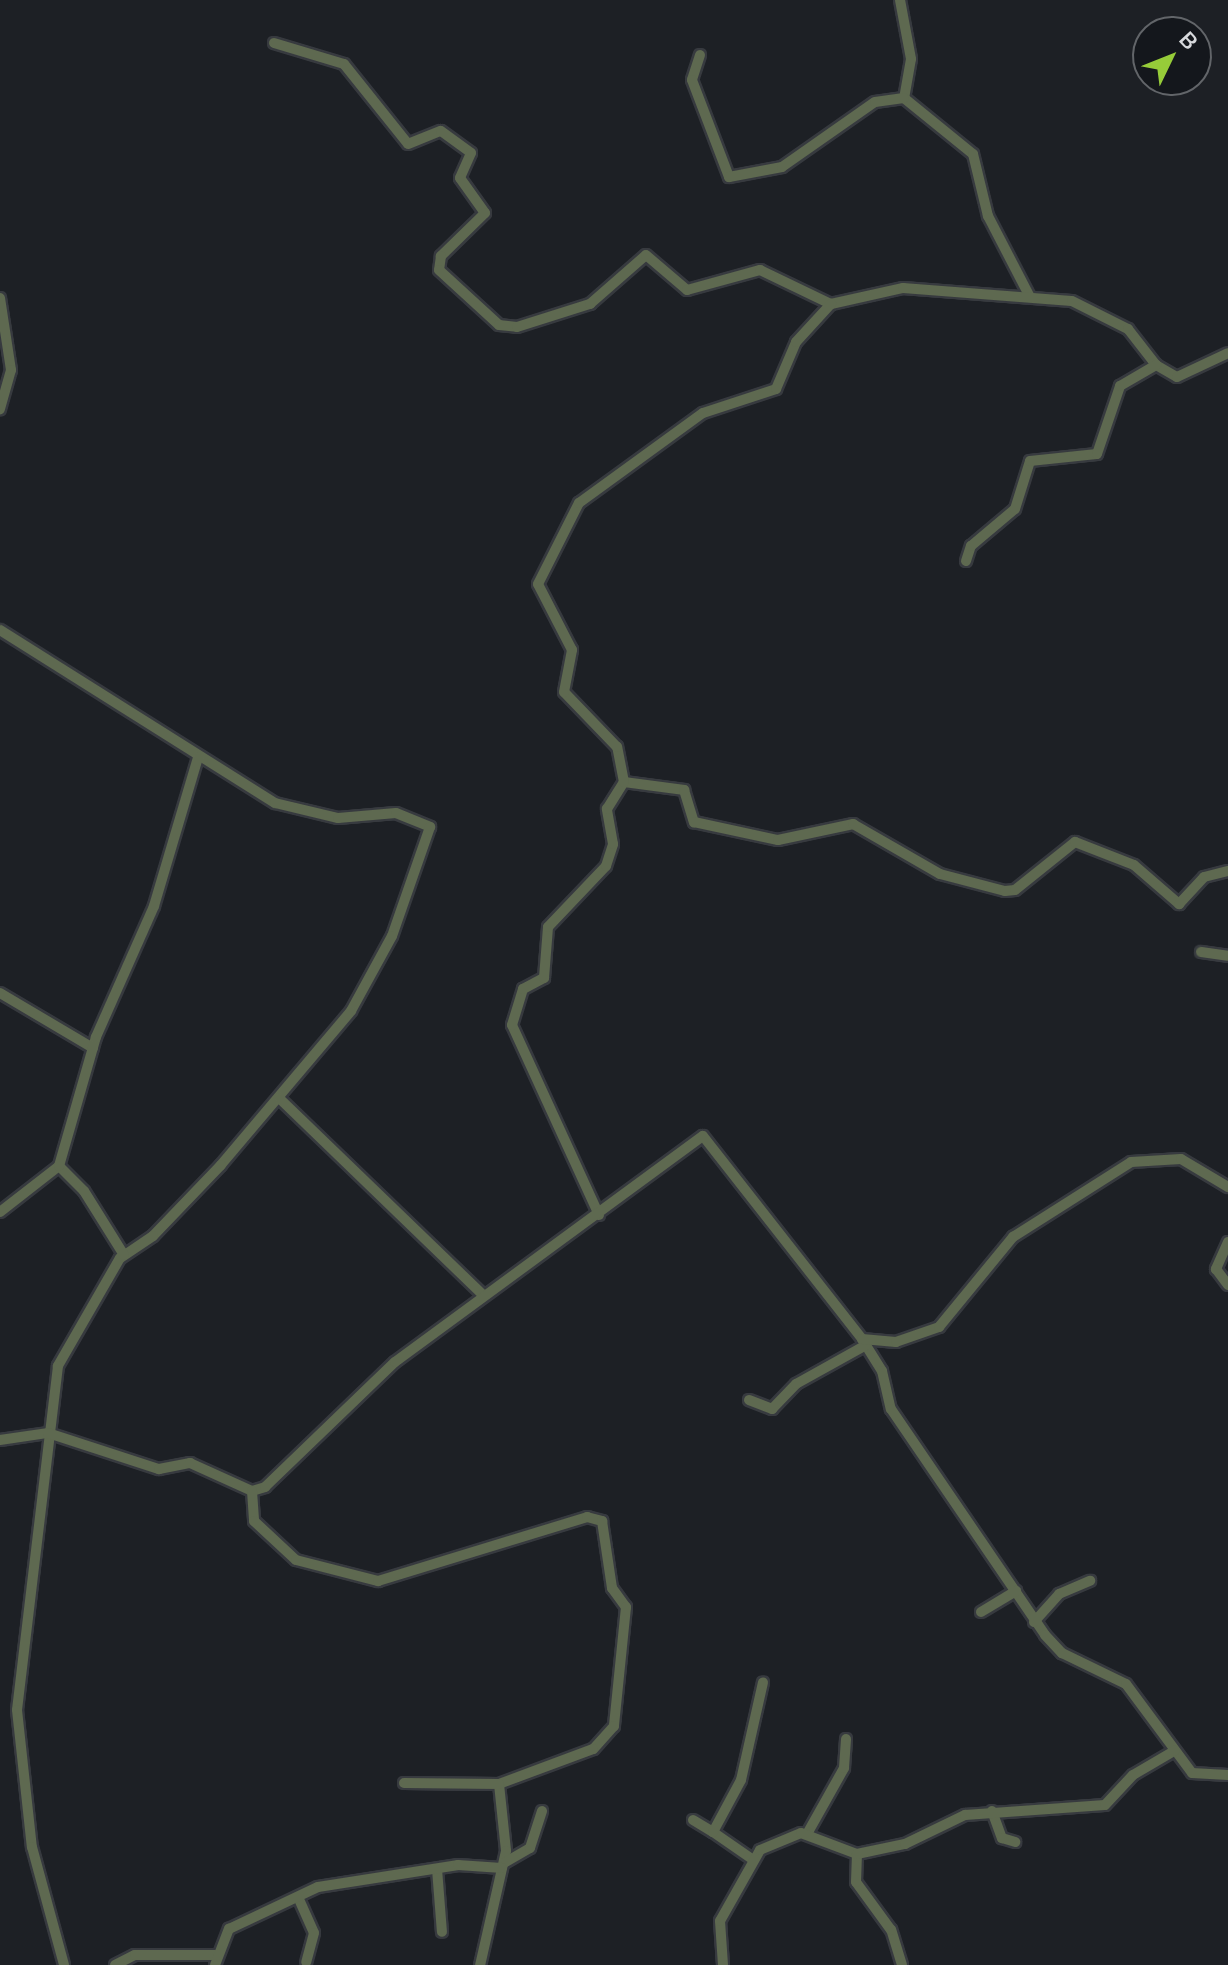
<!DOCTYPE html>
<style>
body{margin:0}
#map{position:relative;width:1228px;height:1965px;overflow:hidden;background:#1d2025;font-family:"Nunito Sans",sans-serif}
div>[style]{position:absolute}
.roads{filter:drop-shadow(2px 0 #373a3f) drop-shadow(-2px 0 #373a3f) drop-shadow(0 2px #373a3f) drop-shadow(0 -2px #373a3f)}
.street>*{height:10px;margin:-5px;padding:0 5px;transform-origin:5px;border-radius:5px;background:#5e6950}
span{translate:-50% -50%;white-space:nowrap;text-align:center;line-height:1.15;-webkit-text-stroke:6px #14171c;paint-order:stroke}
.north{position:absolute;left:1132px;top:16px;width:80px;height:80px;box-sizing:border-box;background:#14171c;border:2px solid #626569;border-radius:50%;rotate:47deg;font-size:22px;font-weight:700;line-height:32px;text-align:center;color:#d7d9dc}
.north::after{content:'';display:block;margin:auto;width:28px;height:36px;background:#96cc39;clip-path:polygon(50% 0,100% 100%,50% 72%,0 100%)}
</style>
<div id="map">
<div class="roads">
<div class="street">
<div style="left:900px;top:0;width:60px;rotate:79.4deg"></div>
<div style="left:911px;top:59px;width:40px;rotate:100deg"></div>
<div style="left:904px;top:98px;width:89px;rotate:39.1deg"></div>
<div style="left:973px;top:154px;width:64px;rotate:76.4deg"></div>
<div style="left:988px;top:216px;width:89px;rotate:62.6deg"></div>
<div style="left:274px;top:43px;width:73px;rotate:16.7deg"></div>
<div style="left:344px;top:64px;width:102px;rotate:51.3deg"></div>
<div style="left:408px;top:144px;width:35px;rotate:-22deg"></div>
<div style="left:441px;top:131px;width:37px;rotate:36deg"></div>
<div style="left:471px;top:153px;width:27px;rotate:114deg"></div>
<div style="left:460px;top:178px;width:43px;rotate:54.5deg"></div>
<div style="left:485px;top:213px;width:62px;rotate:135.7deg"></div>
<div style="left:441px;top:256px;width:14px;rotate:98deg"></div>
<div style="left:439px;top:270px;width:81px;rotate:42.5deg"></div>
<div style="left:499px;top:325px;width:18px;rotate:6deg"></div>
<div style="left:517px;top:327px;width:77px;rotate:-17.5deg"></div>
<div style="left:590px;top:304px;width:74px;rotate:-41.2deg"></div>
<div style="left:646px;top:255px;width:54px;rotate:40.5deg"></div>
<div style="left:687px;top:290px;width:76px;rotate:-15.3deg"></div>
<div style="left:760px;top:270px;width:79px;rotate:25.6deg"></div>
<div style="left:831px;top:304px;width:74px;rotate:-12.5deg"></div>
<div style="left:903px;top:288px;width:169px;rotate:4.4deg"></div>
<div style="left:1072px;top:301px;width:63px;rotate:26.6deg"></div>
<div style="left:1128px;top:329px;width:46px;rotate:52.1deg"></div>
<div style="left:1156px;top:365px;width:24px;rotate:30deg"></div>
<div style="left:1177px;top:377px;width:56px;rotate:-25.2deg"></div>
<div style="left:700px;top:55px;width:26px;rotate:108deg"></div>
<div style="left:692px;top:80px;width:104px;rotate:69.1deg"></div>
<div style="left:729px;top:177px;width:54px;rotate:-10.7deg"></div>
<div style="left:782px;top:167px;width:113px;rotate:-35deg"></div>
<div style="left:875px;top:102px;width:29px;rotate:-8deg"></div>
<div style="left:0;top:298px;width:73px;rotate:81.3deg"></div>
<div style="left:11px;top:370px;width:41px;rotate:105.8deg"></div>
<div style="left:966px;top:561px;width:16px;rotate:-72deg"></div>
<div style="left:971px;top:546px;width:57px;rotate:-40.1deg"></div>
<div style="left:1015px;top:509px;width:50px;rotate:-72.6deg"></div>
<div style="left:1030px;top:461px;width:67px;rotate:-6deg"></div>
<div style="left:1097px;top:454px;width:72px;rotate:-71.3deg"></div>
<div style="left:1120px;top:386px;width:42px;rotate:-30.3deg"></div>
<div style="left:0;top:630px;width:325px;rotate:32.2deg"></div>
<div style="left:275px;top:803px;width:65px;rotate:13.4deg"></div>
<div style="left:338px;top:818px;width:58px;rotate:-4.9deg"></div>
<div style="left:396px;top:813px;width:37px;rotate:22deg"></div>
<div style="left:430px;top:827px;width:115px;rotate:109.2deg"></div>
<div style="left:392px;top:936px;width:85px;rotate:118.7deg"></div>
<div style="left:351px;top:1011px;width:202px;rotate:130.2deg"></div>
<div style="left:221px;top:1165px;width:98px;rotate:133.8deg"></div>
<div style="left:153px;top:1236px;width:40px;rotate:146deg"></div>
<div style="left:120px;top:1258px;width:125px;rotate:119.9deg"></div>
<div style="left:58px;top:1366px;width:346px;rotate:96.8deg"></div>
<div style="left:17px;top:1710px;width:138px;rotate:83.8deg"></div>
<div style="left:32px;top:1847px;width:122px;rotate:74.8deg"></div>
<div style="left:624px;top:782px;width:61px;rotate:7.6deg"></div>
<div style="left:684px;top:790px;width:34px;rotate:73deg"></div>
<div style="left:694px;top:822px;width:86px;rotate:12.1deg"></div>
<div style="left:778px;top:840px;width:77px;rotate:-12deg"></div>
<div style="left:853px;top:824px;width:100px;rotate:29.9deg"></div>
<div style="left:940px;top:874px;width:67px;rotate:14.7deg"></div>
<div style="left:1005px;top:891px;width:10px;rotate:-6deg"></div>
<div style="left:1015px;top:890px;width:77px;rotate:-38.7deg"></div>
<div style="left:1075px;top:842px;width:63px;rotate:21.3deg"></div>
<div style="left:1134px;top:865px;width:60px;rotate:40.9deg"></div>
<div style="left:1179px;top:904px;width:37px;rotate:-47deg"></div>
<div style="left:1204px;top:877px;width:25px;rotate:-14deg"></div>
<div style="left:1201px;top:952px;width:27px;rotate:8deg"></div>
<div style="left:0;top:993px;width:108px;rotate:30.6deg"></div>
<div style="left:279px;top:1098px;width:281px;rotate:44deg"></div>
<div style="left:59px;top:1166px;width:35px;rotate:45deg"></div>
<div style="left:84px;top:1191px;width:75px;rotate:58deg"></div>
<div style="left:0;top:1212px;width:75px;rotate:-37.9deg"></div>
<div style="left:59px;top:1166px;width:134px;rotate:-74deg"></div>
<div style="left:96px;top:1037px;width:143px;rotate:-66.1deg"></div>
<div style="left:154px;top:906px;width:155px;rotate:-73.5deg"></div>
<div style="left:599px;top:1215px;width:209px;rotate:-114.6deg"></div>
<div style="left:512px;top:1025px;width:38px;rotate:-73deg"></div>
<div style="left:523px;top:989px;width:24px;rotate:-28deg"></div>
<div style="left:544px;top:978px;width:51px;rotate:-85.5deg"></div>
<div style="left:548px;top:927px;width:84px;rotate:-46.4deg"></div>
<div style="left:606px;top:866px;width:23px;rotate:-72deg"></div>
<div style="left:613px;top:844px;width:36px;rotate:-100deg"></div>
<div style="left:607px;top:809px;width:32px;rotate:-58deg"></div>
<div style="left:624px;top:782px;width:36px;rotate:-101deg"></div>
<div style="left:617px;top:747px;width:76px;rotate:-133.9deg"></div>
<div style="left:564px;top:692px;width:43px;rotate:-79.2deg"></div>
<div style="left:572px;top:650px;width:74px;rotate:-117.3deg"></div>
<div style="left:538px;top:584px;width:91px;rotate:-63.2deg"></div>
<div style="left:579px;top:503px;width:153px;rotate:-36deg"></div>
<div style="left:703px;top:413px;width:77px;rotate:-18.2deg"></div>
<div style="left:776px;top:389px;width:51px;rotate:-66.9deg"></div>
<div style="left:796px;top:342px;width:52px;rotate:-47.4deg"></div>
<div style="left:1228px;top:1242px;width:30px;rotate:114deg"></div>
<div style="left:1216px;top:1269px;width:20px;rotate:53deg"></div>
<div style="left:862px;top:1339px;width:38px;rotate:58deg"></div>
<div style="left:882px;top:1371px;width:39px;rotate:77deg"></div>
<div style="left:891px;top:1409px;width:273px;rotate:55.7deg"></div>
<div style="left:1045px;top:1635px;width:25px;rotate:47deg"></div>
<div style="left:1062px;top:1653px;width:71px;rotate:25.8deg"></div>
<div style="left:1126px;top:1684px;width:111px;rotate:53.4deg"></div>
<div style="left:1192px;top:1773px;width:36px;rotate:3deg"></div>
<div style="left:749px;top:1400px;width:25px;rotate:21deg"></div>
<div style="left:772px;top:1409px;width:35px;rotate:-46deg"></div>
<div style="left:796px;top:1384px;width:80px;rotate:-29.1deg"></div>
<div style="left:0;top:1440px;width:49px;rotate:-8.3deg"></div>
<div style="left:48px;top:1433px;width:117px;rotate:18deg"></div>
<div style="left:159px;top:1469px;width:32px;rotate:-11deg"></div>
<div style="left:190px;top:1463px;width:68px;rotate:24.3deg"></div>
<div style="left:252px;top:1491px;width:14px;rotate:-17deg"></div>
<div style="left:265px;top:1487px;width:180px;rotate:-43.9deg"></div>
<div style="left:395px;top:1362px;width:382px;rotate:-36.3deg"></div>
<div style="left:703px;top:1136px;width:258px;rotate:51.9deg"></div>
<div style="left:862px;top:1339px;width:34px;rotate:5deg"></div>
<div style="left:896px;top:1342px;width:46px;rotate:-19.2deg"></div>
<div style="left:939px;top:1327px;width:117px;rotate:-50.6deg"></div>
<div style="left:1013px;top:1237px;width:140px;rotate:-32.4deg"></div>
<div style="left:1131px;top:1162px;width:50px;rotate:-3.4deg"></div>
<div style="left:1181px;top:1159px;width:55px;rotate:30.8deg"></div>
<div style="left:252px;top:1491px;width:30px;rotate:86deg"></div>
<div style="left:254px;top:1521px;width:57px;rotate:42.9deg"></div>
<div style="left:296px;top:1560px;width:85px;rotate:14.4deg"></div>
<div style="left:378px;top:1581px;width:219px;rotate:-17deg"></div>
<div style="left:587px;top:1517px;width:16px;rotate:15deg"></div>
<div style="left:602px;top:1521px;width:68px;rotate:81.5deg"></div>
<div style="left:612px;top:1588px;width:24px;rotate:54deg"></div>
<div style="left:626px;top:1607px;width:120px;rotate:95.8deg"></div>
<div style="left:614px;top:1726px;width:31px;rotate:132deg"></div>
<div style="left:593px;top:1749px;width:100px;rotate:159.6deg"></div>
<div style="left:499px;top:1784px;width:67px;rotate:84deg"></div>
<div style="left:506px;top:1851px;width:117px;rotate:102.8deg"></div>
<div style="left:981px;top:1612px;width:41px;rotate:-31deg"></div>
<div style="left:1034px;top:1622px;width:38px;rotate:-48deg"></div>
<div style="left:1059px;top:1594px;width:34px;rotate:-23deg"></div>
<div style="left:404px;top:1783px;width:95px;rotate:0.6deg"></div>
<div style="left:992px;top:1811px;width:29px;rotate:70deg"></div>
<div style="left:1002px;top:1838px;width:14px;rotate:17deg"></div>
<div style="left:693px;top:1820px;width:23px;rotate:31deg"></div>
<div style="left:807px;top:1834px;width:76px;rotate:-60.7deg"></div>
<div style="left:844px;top:1768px;width:29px;rotate:-86deg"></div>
<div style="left:752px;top:1859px;width:47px;rotate:-145.3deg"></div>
<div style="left:713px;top:1832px;width:59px;rotate:-61.7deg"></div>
<div style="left:741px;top:1780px;width:100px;rotate:-77.3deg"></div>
<div style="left:504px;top:1863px;width:30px;rotate:-30deg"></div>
<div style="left:530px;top:1848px;width:39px;rotate:-72deg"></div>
<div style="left:437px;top:1869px;width:63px;rotate:85.5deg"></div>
<div style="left:298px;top:1897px;width:39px;rotate:66deg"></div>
<div style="left:314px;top:1933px;width:30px;rotate:105deg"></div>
<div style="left:115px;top:1965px;width:22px;rotate:-27deg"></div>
<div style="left:135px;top:1955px;width:82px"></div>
<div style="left:215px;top:1965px;width:39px;rotate:-69deg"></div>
<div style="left:229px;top:1929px;width:98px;rotate:-25.3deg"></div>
<div style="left:318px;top:1887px;width:142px;rotate:-8.9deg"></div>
<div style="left:458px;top:1865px;width:44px;rotate:3.9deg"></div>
<div style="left:723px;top:1965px;width:44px;rotate:-93.9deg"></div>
<div style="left:720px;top:1921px;width:81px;rotate:-60.6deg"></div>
<div style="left:760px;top:1850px;width:44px;rotate:-22.5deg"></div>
<div style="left:801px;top:1833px;width:60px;rotate:20.6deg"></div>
<div style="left:902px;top:1965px;width:37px;rotate:-107deg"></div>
<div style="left:891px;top:1930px;width:59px;rotate:-126.1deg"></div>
<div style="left:856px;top:1882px;width:28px;rotate:-88deg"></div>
<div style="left:857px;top:1854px;width:49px;rotate:-11.8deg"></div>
<div style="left:905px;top:1844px;width:67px;rotate:-25.8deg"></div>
<div style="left:965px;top:1815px;width:140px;rotate:-4.1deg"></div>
<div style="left:1105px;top:1805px;width:41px;rotate:-47deg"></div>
<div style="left:1133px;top:1775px;width:48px;rotate:-30.3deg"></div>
</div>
</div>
<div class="north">B</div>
</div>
